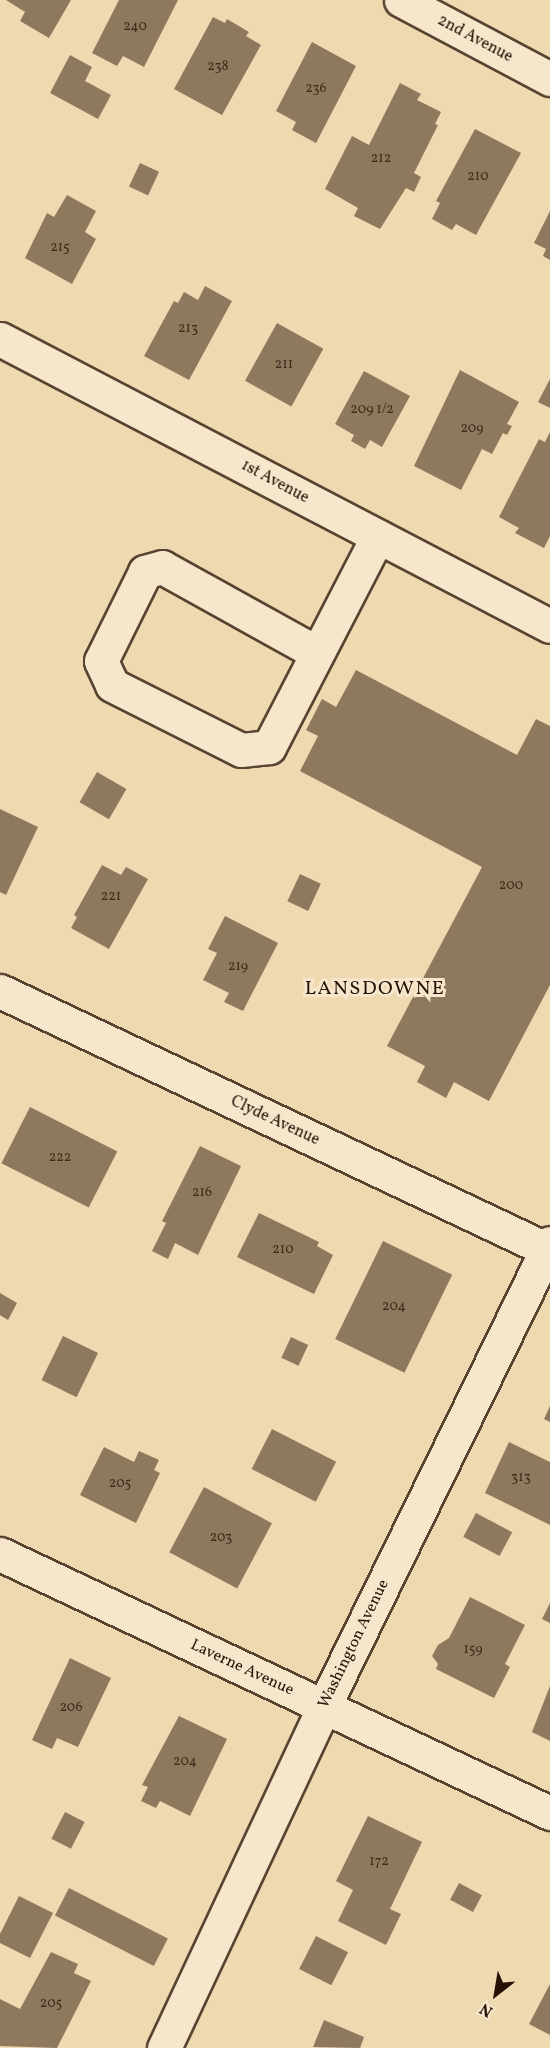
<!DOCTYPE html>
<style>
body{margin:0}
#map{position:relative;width:550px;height:2048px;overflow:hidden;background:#efd9b1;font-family:Vollkorn,serif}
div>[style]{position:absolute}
.building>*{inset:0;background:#8e795f;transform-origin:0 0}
.roads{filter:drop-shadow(2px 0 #584331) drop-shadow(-2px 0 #584331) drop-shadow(0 2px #584331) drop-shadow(0 -2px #584331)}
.minor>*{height:33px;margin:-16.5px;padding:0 16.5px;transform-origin:16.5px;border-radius:16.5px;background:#f5e6cc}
span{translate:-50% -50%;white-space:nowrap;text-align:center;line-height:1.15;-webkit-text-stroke:6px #f5e6cc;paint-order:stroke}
.number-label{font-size:14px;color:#3f2b1c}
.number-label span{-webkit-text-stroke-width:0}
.street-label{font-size:16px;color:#251106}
.quarter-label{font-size:20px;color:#251106;letter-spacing:1.5px}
.north{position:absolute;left:466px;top:1964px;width:60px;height:60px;-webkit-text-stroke:4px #f5e6cc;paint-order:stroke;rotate:211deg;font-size:16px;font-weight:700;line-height:24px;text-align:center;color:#251106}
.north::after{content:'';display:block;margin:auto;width:21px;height:27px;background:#251106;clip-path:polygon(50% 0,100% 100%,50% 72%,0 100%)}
</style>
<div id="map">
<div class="building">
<div style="clip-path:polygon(6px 0,71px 0,49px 38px,20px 21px,25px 12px)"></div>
<div style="clip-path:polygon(119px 0,178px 0,144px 67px,123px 56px,117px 66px,92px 53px)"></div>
<div style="clip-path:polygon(213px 17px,225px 23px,227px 19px,249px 32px,246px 36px,261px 45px,222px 115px,174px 89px)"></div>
<div style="clip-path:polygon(312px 42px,356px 66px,316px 143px,292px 130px,296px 122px,276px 111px)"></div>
<div style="clip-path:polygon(70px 55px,92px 67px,85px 81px,111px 95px,98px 119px,50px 93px)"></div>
<div style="clip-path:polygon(400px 83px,421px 94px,417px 100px,441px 112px,435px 124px,438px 125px,414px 173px,421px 177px,414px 192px,406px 188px,380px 229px,354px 216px,358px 208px,325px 189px,352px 136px,369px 145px)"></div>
<div style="clip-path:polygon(475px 129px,521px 153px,476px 235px,456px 224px,452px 230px,432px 219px,440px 203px,436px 201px)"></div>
<div style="left:140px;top:163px;width:21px;height:26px;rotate:25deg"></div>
<div style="clip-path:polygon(67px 195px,96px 211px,85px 232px,96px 239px,72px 284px,25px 258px,47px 213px,54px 217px)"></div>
<div style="clip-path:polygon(550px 211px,550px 260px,543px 256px,546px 249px,534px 243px)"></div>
<div style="clip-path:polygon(205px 286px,232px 301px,189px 380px,144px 356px,174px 301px,178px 303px,184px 292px,198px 300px)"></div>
<div style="left:277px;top:323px;width:53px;height:66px;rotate:29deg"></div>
<div style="clip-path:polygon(460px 370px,519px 402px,507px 424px,512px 426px,507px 435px,503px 433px,492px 454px,482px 449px,461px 490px,414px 466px)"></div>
<div style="clip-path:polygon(364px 371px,410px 396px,382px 447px,370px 440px,365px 449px,351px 441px,354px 435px,335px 424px)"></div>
<div style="clip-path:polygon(550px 379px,550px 408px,538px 402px)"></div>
<div style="clip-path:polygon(550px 432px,550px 536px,544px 548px,515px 533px,519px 528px,499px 517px,539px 439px,545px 442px)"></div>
<div style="clip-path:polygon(356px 670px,517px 755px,536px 719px,550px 726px,550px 985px,489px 1101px,454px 1082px,446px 1098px,417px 1082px,425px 1066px,387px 1046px,482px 867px,300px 771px,318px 736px,306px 730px,322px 699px,336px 707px)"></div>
<div style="left:97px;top:772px;width:34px;height:35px;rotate:30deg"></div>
<div style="clip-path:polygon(0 809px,38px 827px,6px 895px,0 892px)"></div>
<div style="clip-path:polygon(102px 865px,121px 875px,126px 867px,148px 879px,109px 949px,71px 928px,77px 917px,74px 915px)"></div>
<div style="left:300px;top:874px;width:23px;height:30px;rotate:25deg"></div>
<div style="clip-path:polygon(225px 916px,278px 943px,243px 1011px,224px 1002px,229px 993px,203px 980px,217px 953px,208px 949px)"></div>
<div style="left:30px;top:1107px;width:98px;height:63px;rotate:27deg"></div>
<div style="clip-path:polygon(200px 1146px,241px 1166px,198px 1255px,175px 1243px,168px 1259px,152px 1251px,166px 1223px,162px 1221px)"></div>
<div style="clip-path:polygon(259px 1213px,319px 1242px,317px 1246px,333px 1255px,314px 1294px,237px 1257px)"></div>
<div style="left:383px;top:1241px;width:77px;height:109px;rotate:26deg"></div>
<div style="clip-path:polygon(0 1293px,17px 1303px,8px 1320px,0 1315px)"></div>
<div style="left:63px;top:1336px;width:39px;height:49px;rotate:26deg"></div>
<div style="left:291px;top:1337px;width:19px;height:23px;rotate:25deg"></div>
<div style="clip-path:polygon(550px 1406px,550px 1422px,544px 1419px)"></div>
<div style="left:272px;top:1429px;width:72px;height:45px;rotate:27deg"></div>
<div style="clip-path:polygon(509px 1442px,550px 1462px,550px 1525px,485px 1493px)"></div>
<div style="clip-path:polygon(104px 1447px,134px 1462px,139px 1451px,159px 1460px,154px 1470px,160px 1473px,136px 1523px,80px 1495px)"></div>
<div style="left:204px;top:1487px;width:77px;height:74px;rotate:28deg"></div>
<div style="left:476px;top:1513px;width:41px;height:27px;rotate:28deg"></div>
<div style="clip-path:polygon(470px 1597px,525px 1625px,505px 1664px,510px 1667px,494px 1698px,436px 1669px,438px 1664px,432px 1656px,438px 1645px,449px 1638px)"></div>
<div style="clip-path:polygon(550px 1603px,550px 1623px,542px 1619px)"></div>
<div style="clip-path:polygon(70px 1658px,111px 1678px,78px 1747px,57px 1738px,52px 1749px,32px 1740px)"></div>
<div style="clip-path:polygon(550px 1686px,550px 1741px,532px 1732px)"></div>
<div style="clip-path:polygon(179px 1716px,227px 1739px,190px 1816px,160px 1801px,156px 1808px,141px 1801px,148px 1787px,142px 1785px)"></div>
<div style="left:65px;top:1812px;width:22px;height:30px;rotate:27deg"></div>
<div style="clip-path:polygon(368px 1816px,422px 1842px,390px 1909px,401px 1914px,386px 1945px,338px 1921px,353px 1890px,336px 1881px)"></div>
<div style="left:459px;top:1883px;width:26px;height:19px;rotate:28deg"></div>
<div style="left:69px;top:1888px;width:111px;height:31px;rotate:27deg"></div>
<div style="clip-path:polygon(19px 1896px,53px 1913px,30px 1958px,0 1943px,0 1934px)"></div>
<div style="left:316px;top:1936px;width:36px;height:37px;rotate:27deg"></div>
<div style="clip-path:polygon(51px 1952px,78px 1964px,74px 1973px,91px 1981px,57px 2048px,0 2046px,0 1999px,20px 2009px)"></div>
<div style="clip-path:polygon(550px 1984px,550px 2035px,529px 2024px)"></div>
<div style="clip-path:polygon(324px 2020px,364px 2037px,360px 2048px,313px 2047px)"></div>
</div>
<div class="roads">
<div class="minor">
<div style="left:401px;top:0;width:169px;rotate:27.9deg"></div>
<div style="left:0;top:339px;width:620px;rotate:27.56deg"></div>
<div style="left:317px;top:653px;width:177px;rotate:-151deg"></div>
<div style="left:162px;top:567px;width:18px;rotate:164deg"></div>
<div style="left:145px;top:572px;width:99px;rotate:116.3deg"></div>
<div style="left:101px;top:661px;width:26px;rotate:65deg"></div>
<div style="left:112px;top:685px;width:144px;rotate:26.7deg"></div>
<div style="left:241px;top:750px;width:28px;rotate:-6deg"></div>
<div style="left:269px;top:747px;width:237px;rotate:-62.7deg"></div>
<div style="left:0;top:991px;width:608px;rotate:25.3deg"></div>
<div style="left:0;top:1554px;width:608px;rotate:25.22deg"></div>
<div style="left:164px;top:2048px;width:378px;rotate:-64.9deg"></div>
<div style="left:324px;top:1706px;width:515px;rotate:-63.98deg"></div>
</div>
</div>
<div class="number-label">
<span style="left:135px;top:27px">240</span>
<span style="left:218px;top:67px">238</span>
<span style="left:316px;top:89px">236</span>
<span style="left:381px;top:159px">212</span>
<span style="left:478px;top:177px">210</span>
<span style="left:60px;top:248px">215</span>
<span style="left:188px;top:329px">213</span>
<span style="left:284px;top:365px">211</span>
<span style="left:372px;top:410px">209 1/2</span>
<span style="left:472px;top:429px">209</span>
<span style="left:511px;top:886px">200</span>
<span style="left:111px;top:897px">221</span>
<span style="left:238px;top:967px">219</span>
<span style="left:60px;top:1158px">222</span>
<span style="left:202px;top:1193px">216</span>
<span style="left:283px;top:1250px">210</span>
<span style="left:394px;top:1307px">204</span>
<span style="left:521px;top:1478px">313</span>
<span style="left:120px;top:1484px">205</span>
<span style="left:221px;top:1538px">203</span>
<span style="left:473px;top:1650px">159</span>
<span style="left:71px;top:1708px">206</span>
<span style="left:185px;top:1762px">204</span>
<span style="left:379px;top:1862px">172</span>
<span style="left:51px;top:2004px">205</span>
</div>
<div class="street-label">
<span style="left:475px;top:39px;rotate:28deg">2nd Avenue</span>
<span style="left:275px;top:482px;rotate:28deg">1st Avenue</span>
<span style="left:275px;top:1121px;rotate:25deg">Clyde Avenue</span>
<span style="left:354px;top:1644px;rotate:-64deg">Washington Avenue</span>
<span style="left:242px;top:1668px;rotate:25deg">Laverne Avenue</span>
</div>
<div class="quarter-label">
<span style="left:375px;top:989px">LANSDOWNE</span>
</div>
<div class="north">N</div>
</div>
